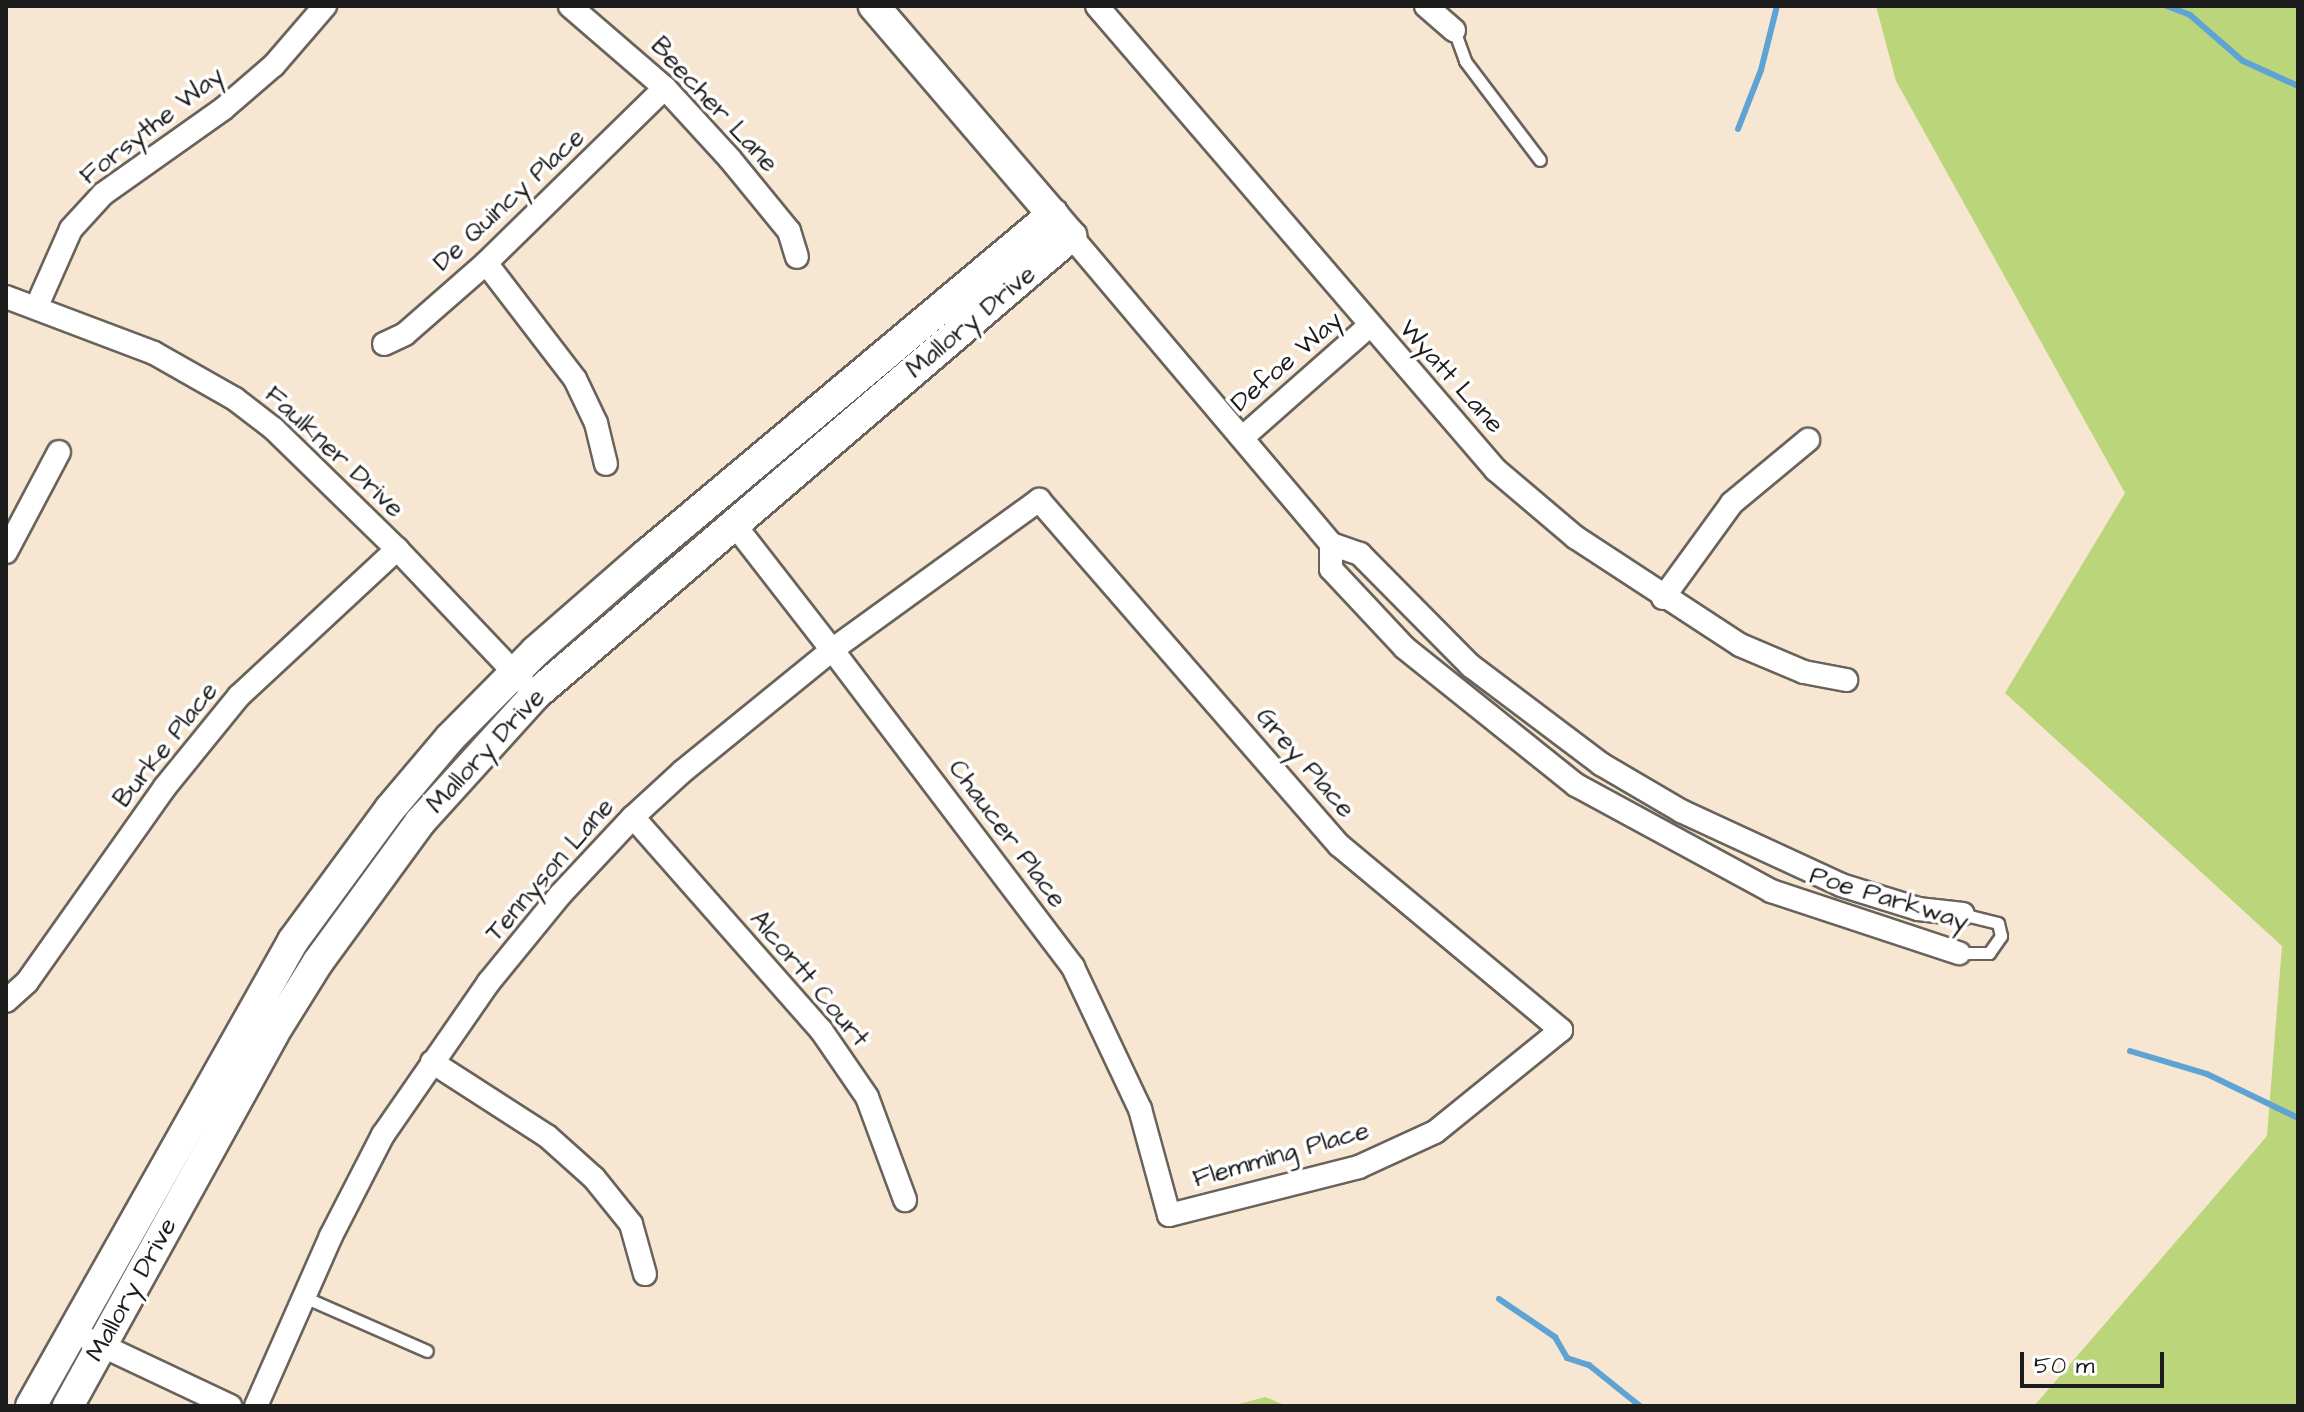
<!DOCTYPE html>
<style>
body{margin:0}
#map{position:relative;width:2304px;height:1412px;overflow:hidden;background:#f7e7d2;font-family:"Architects Daughter",sans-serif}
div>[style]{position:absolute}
.green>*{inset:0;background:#bad57a}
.stream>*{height:6px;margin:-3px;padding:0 3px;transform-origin:3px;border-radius:3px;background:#5ea3d3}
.roads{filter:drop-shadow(2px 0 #69635c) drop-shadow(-2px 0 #69635c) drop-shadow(0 2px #69635c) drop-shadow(0 -2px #69635c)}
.service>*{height:11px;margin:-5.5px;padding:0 5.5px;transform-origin:5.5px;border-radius:5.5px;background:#fff}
.minor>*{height:22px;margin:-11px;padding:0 11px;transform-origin:11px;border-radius:11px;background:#fff}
.secondary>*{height:30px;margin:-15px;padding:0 15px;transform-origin:15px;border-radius:15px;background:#fff}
span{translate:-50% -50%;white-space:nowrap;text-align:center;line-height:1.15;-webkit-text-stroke:7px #fff;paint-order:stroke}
.street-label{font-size:26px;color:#1c1c1c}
.frame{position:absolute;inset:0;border:8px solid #1c1c1c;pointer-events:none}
.scale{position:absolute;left:2020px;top:1352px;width:144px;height:36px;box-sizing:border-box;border:4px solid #1c1c1c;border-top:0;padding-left:10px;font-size:24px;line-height:28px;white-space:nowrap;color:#1c1c1c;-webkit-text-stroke:6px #fff;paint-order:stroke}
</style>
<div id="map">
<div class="green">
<div style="clip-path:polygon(1876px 6px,2298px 6px,2298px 1406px,2034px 1406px,2267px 1136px,2282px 946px,2005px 693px,2125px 493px,1896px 81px)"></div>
<div style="clip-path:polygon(1265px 1397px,1287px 1406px,1232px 1406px)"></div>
</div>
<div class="stream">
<div style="left:2167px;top:6px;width:25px;rotate:21deg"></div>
<div style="left:2190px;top:15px;width:70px;rotate:41deg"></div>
<div style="left:2243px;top:61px;width:60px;rotate:24.4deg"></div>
<div style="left:1738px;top:129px;width:63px;rotate:-68.7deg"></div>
<div style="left:1761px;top:70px;width:66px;rotate:-76deg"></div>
<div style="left:2130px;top:1051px;width:80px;rotate:16.6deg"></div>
<div style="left:2207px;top:1074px;width:101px;rotate:25.8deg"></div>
<div style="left:1499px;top:1299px;width:68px;rotate:34.2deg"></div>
<div style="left:1555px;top:1337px;width:24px;rotate:60deg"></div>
<div style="left:1567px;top:1358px;width:23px;rotate:18deg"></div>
<div style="left:1589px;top:1365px;width:65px;rotate:38.8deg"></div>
</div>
<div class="roads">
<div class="service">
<div style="left:1454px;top:30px;width:33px;rotate:70deg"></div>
<div style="left:1465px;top:61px;width:124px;rotate:52.9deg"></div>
<div style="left:1959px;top:953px;width:30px"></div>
<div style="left:1989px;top:953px;width:21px;rotate:-55deg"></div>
<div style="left:2001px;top:936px;width:13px;rotate:-103deg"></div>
<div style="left:1998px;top:923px;width:36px;rotate:-166deg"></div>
<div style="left:304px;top:1297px;width:134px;rotate:23.7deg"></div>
</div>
<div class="minor">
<div style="left:570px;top:6px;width:125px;rotate:40.8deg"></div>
<div style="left:665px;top:88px;width:96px;rotate:47.5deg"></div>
<div style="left:730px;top:159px;width:93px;rotate:50.7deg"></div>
<div style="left:789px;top:231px;width:27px;rotate:73deg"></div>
<div style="left:1097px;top:6px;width:612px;rotate:49.31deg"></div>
<div style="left:1496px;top:470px;width:104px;rotate:40.3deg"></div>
<div style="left:1575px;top:537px;width:197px;rotate:33.2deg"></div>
<div style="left:1740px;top:645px;width:69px;rotate:22.9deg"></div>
<div style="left:1804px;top:672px;width:43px;rotate:10.8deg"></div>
<div style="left:1426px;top:6px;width:37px;rotate:41deg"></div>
<div style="left:1071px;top:236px;width:403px;rotate:49.8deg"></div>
<div style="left:486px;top:263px;width:146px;rotate:52.5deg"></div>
<div style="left:575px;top:379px;width:49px;rotate:64.5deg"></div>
<div style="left:596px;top:423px;width:42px;rotate:76.3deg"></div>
<div style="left:6px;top:297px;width:158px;rotate:20.7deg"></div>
<div style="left:154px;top:353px;width:93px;rotate:29.6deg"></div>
<div style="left:235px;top:399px;width:49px;rotate:37.6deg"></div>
<div style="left:274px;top:429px;width:172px;rotate:44.3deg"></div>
<div style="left:397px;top:549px;width:183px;rotate:46.5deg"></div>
<div style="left:36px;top:308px;width:86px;rotate:-66.1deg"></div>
<div style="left:71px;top:229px;width:47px;rotate:-47.6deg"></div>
<div style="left:103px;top:194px;width:147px;rotate:-35.3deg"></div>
<div style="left:223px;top:109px;width:67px;rotate:-40.8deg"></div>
<div style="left:274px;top:65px;width:78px;rotate:-49.2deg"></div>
<div style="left:384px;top:344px;width:23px;rotate:-25deg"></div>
<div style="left:405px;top:334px;width:108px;rotate:-41.2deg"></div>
<div style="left:486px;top:263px;width:250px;rotate:-44.4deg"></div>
<div style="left:1242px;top:438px;width:168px;rotate:-41.4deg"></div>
<div style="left:1331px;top:544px;width:25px;rotate:90deg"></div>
<div style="left:1331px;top:569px;width:108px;rotate:46.9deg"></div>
<div style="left:1405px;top:648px;width:219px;rotate:38.7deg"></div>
<div style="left:1576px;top:785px;width:222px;rotate:28.5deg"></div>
<div style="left:1771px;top:891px;width:198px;rotate:18.3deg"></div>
<div style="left:1331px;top:544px;width:31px;rotate:19deg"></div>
<div style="left:1360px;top:554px;width:158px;rotate:45.3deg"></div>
<div style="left:1471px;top:666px;width:163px;rotate:37deg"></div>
<div style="left:1601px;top:764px;width:93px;rotate:30.4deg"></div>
<div style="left:1681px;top:811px;width:176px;rotate:24.8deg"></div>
<div style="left:1841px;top:885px;width:81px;rotate:17.3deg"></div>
<div style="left:1918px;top:909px;width:45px;rotate:6.3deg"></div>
<div style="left:6px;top:552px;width:113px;rotate:-62.1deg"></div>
<div style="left:1663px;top:598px;width:117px;rotate:-54deg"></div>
<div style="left:1732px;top:503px;width:99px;rotate:-39.7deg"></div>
<div style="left:633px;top:817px;width:284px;rotate:48.6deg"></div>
<div style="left:821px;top:1030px;width:81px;rotate:55.5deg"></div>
<div style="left:867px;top:1097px;width:110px;rotate:69.7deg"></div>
<div style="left:6px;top:1001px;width:28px;rotate:-42deg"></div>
<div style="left:27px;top:982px;width:239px;rotate:-54.7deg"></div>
<div style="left:165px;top:787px;width:117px;rotate:-50.9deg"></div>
<div style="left:239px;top:696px;width:216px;rotate:-42.9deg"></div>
<div style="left:432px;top:1062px;width:137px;rotate:32.8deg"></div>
<div style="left:547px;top:1136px;width:63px;rotate:41.8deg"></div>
<div style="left:594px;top:1178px;width:59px;rotate:51.2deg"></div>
<div style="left:631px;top:1224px;width:52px;rotate:74.4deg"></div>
<div style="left:90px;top:1340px;width:155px;rotate:25.2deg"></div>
<div style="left:256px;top:1406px;width:186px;rotate:-66.2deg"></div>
<div style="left:331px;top:1236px;width:114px;rotate:-62.8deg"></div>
<div style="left:383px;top:1135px;width:186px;rotate:-55.3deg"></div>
<div style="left:489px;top:982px;width:112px;rotate:-50.8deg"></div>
<div style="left:560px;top:895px;width:107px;rotate:-46.9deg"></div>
<div style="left:633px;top:817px;width:68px;rotate:-42.6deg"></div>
<div style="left:683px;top:771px;width:192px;rotate:-39.1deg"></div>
<div style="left:832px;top:650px;width:256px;rotate:-35.9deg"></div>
<div style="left:1039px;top:500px;width:457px;rotate:49deg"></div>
<div style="left:1339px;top:845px;width:289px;rotate:39.8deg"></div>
<div style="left:1561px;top:1030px;width:162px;rotate:141deg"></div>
<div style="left:1435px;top:1132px;width:84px;rotate:155.3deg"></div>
<div style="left:1359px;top:1167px;width:196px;rotate:165.8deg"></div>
<div style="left:1169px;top:1215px;width:110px;rotate:-105.3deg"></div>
<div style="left:1140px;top:1109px;width:157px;rotate:-115.3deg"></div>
<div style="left:1073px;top:967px;width:398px;rotate:-127.2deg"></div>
<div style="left:832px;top:650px;width:160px;rotate:-127.9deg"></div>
</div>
<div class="secondary">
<div style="left:31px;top:1406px;width:534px;rotate:-60.6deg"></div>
<div style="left:293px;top:941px;width:164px;rotate:-53.7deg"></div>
<div style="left:390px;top:809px;width:93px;rotate:-49.8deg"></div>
<div style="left:450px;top:738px;width:122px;rotate:-45.3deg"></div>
<div style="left:536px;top:651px;width:146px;rotate:-41.1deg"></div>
<div style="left:646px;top:555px;width:531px;rotate:-39.96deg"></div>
<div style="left:68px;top:1406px;width:425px;rotate:-61.1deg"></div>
<div style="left:273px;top:1034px;width:85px;rotate:-58deg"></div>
<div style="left:318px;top:962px;width:173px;rotate:-53.9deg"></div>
<div style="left:420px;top:822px;width:171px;rotate:-47.8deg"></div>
<div style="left:535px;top:695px;width:706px;rotate:-40.57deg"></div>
<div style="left:1071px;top:236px;width:303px;rotate:-130.6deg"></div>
</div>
</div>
<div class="street-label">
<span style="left:714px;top:105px;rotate:47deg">Beecher Lane</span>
<span style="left:152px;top:126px;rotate:-38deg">Forsythe Way</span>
<span style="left:509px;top:200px;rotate:-43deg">De Quincy Place</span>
<span style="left:971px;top:322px;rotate:-40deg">Mallory Drive</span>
<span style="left:1287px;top:362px;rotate:-41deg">Defoe Way</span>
<span style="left:1451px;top:377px;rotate:48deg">Wyatt Lane</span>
<span style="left:334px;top:452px;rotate:43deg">Faulkner Drive</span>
<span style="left:166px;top:745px;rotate:-52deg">Burke Place</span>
<span style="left:486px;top:751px;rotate:-47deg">Mallory Drive</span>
<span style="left:1305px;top:763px;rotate:49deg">Grey Place</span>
<span style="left:1007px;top:834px;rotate:53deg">Chaucer Place</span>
<span style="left:550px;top:870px;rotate:-49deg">Tennyson Lane</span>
<span style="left:1889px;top:899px;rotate:17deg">Poe Parkway</span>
<span style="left:809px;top:979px;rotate:50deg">Alcortt Court</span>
<span style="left:1281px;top:1155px;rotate:-16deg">Flemming Place</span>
<span style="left:132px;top:1290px;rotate:-61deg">Mallory Drive</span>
</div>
<div class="frame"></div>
<div class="scale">50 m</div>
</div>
